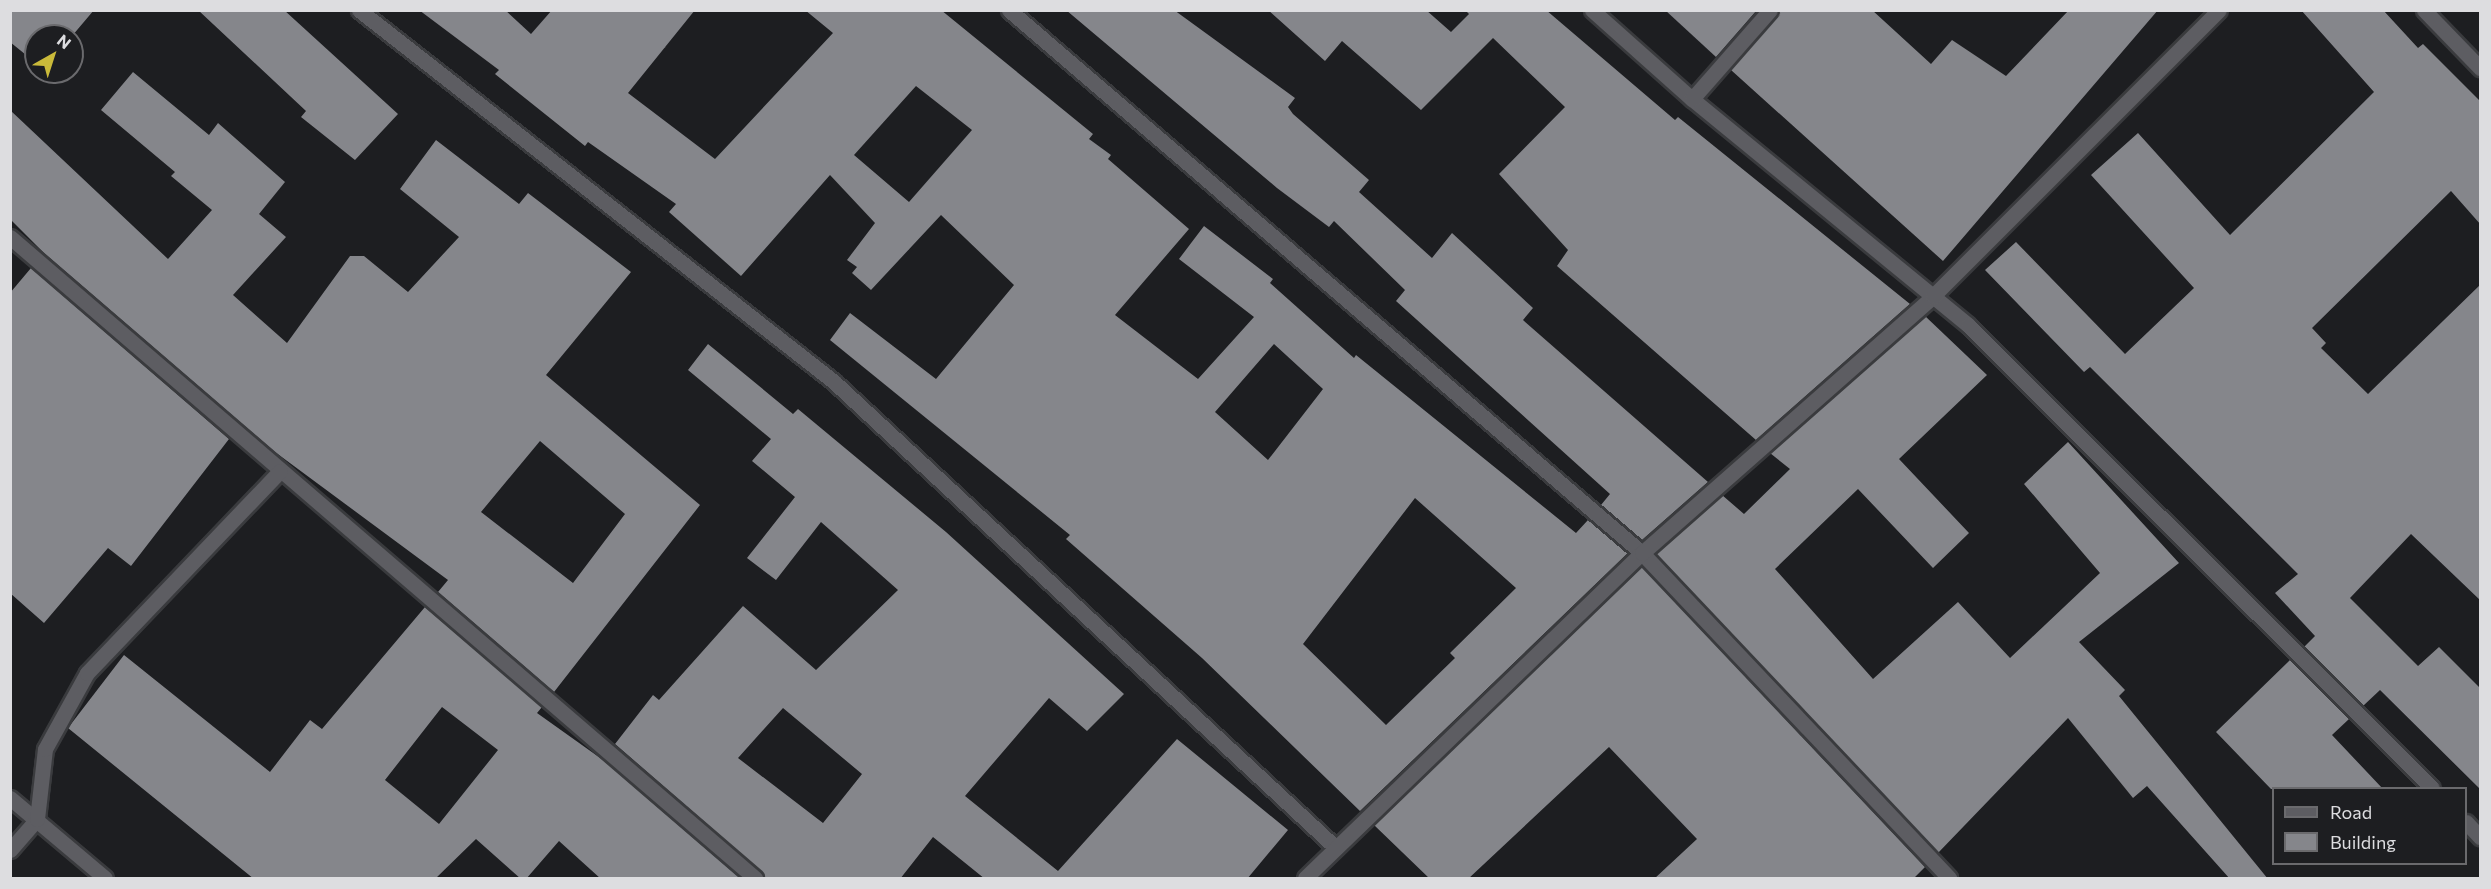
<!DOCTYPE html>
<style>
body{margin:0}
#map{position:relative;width:2491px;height:889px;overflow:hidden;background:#1d1e21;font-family:Commissioner,sans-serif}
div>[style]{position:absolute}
.building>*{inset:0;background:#85868b}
.roads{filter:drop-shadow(2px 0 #3a3b3e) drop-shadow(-2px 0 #3a3b3e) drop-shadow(0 2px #3a3b3e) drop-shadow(0 -2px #3a3b3e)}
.minor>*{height:15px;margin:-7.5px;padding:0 7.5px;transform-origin:7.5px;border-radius:7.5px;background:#5d5d62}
span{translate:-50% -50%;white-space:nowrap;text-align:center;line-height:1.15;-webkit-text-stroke:6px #1d1e21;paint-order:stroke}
.frame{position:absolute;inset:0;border:12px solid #dddde0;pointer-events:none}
.legend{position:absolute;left:2272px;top:787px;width:195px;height:78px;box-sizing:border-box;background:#1d1e21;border:2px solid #6a6a6d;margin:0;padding:8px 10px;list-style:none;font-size:18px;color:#dddde0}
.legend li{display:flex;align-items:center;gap:12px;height:30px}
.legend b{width:30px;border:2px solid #6a6a6d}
.north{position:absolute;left:24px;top:24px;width:60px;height:60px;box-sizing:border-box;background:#1d1e21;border:2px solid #6a6a6d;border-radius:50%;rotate:39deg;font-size:16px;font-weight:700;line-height:24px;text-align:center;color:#dddde0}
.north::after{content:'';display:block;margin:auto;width:21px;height:27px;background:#caba3a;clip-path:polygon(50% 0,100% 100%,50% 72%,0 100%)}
</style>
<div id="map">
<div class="building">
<div style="clip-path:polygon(10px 10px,94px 10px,72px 36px,36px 36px,36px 63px,10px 42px)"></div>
<div style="clip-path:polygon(198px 10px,284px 10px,398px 114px,355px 160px,301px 117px,306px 111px)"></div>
<div style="clip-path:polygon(evenodd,419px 10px,505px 10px,531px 34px,552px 10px,695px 10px,628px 93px,715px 159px,833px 33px,805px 10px,941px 10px,1093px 134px,1089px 139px,1111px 155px,1108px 159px,1189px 229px,1115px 315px,1198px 379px,1254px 317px,1179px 259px,1204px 226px,1273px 279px,1270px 283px,1354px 358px,1356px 355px,1576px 533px,1588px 520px,1628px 553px,1360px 811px,1202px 658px,1066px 539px,1070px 535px,830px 340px,850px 313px,936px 379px,1014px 285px,941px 215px,871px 290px,852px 273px,857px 267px,847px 260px,875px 223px,830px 175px,741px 276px,669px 212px,676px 204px,588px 142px,585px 146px,495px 74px,499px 70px,419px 10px,916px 86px,972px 130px,909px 202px,854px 155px,916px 86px,419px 10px,1274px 344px,1323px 389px,1268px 460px,1215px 412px,1274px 344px,419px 10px,1415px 498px,1516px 588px,1450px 653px,1455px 658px,1386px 725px,1303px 644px,1415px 498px)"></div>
<div style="clip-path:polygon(1066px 10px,1174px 10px,1295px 98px,1288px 107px,1293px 114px,1369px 180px,1359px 192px,1432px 258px,1452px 233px,1533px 308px,1523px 320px,1708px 482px,1642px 540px,1601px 505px,1610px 494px,1396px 301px,1405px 290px,1334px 221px,1329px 227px,1277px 188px)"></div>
<div style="clip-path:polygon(1268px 10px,1426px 10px,1451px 32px,1469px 14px,1465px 10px,1546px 10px,1675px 120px,1678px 117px,1910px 304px,1756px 440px,1557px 266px,1568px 250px,1499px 174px,1565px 107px,1493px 38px,1421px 110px,1342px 41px,1325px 61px)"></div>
<div style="clip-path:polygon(1665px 10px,1757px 10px,1716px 57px)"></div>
<div style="clip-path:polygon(1780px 10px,1872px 10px,1931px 64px,1952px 40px,2006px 76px,2069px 10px,2158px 10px,1943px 261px,1731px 70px)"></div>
<div style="clip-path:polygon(2301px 10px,2383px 10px,2418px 48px,2423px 44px,2481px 102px,2481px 225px,2451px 191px,2312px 328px,2326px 343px,2321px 348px,2368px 394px,2481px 284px,2481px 601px,2411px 534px,2350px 598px,2418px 666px,2439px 647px,2481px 689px,2481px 790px,2380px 690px,2363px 706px,2304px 647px,2315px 636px,2275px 593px,2298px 574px,2090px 367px,2084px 372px,1985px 270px,2016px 242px,2125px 354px,2194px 288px,2091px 175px,2138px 133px,2230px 235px,2374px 92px)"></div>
<div style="clip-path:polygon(evenodd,133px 72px,209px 135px,218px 123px,285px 182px,259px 214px,286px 237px,233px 295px,287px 343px,350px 256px,364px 256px,408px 292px,459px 237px,400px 189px,436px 140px,519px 204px,528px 193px,631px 272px,546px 375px,700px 505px,554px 692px,438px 592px,448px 580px,275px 452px,44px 253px,10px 219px,10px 110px,168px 259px,212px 210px,171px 176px,175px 172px,101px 110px,133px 72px,540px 441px,625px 514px,573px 583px,481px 512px,540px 441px)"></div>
<div style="clip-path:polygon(31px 268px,229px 439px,131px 566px,108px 548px,44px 623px,10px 593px,10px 293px)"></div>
<div style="clip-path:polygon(1925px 316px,1987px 375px,1899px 459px,1969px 533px,1933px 568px,1858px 489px,1775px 569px,1873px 679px,1958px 602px,2010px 658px,2100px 573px,2024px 484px,2068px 442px,2179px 563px,2079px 642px,2125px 690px,2119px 696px,2268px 879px,2230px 879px,2147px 786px,2133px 798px,2068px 718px,1938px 853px,1656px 554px,1722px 495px,1744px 514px,1790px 469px,1770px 453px)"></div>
<div style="clip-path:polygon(evenodd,708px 344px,793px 414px,798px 409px,946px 532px,1124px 694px,1087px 731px,1049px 698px,965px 796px,1058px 871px,1177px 739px,1288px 830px,1247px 879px,985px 879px,933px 837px,900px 879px,765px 879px,761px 871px,615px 744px,653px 695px,659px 700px,743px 606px,816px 670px,898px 590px,821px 522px,776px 580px,747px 558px,795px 497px,752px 461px,771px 439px,688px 370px,708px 344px,783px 708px,862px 774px,823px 823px,738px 758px,783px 708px)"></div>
<div style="clip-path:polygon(1642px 567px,1925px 867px,1913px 879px,1654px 879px,1697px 839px,1609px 747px,1468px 879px,1430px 879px,1374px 825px)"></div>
<div style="clip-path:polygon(evenodd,425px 607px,542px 707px,537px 713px,603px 760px,741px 879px,601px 879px,559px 841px,526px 879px,521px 879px,476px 839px,435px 879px,254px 879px,68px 728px,124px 655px,270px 772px,310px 720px,322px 729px,425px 607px,442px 707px,498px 750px,439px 824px,385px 780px,442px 707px)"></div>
<div style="clip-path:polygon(2290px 660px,2349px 719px,2332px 735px,2383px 789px,2271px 789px,2216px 732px)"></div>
</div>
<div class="roads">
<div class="minor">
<div style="left:359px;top:10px;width:602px;rotate:38.05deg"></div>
<div style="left:833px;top:381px;width:686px;rotate:42.87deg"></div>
<div style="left:1009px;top:10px;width:834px;rotate:40.62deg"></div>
<div style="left:1642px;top:553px;width:447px;rotate:46.6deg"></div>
<div style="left:1592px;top:10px;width:134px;rotate:41.7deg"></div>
<div style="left:1692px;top:99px;width:357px;rotate:39.3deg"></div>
<div style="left:1968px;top:325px;width:655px;rotate:44.94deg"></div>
<div style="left:2424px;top:10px;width:81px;rotate:46deg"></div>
<div style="left:1692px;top:99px;width:118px;rotate:-48.8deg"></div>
<div style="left:10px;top:237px;width:983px;rotate:40.71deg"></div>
<div style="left:10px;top:798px;width:124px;rotate:40.1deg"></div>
<div style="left:2466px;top:822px;width:21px;rotate:47deg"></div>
<div style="left:10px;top:850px;width:41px;rotate:-48.9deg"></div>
<div style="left:37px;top:819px;width:70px;rotate:-83.5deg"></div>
<div style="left:45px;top:749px;width:87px;rotate:-61.1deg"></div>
<div style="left:87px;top:673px;width:279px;rotate:-46.3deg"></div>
<div style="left:1305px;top:878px;width:468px;rotate:-44deg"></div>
<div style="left:1642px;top:553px;width:388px;rotate:-41.4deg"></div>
<div style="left:1933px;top:296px;width:404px;rotate:-45deg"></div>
</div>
</div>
<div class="frame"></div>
<ul class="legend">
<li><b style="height:8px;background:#5d5d62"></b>Road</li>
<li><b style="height:16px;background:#85868b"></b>Building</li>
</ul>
<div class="north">N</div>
</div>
